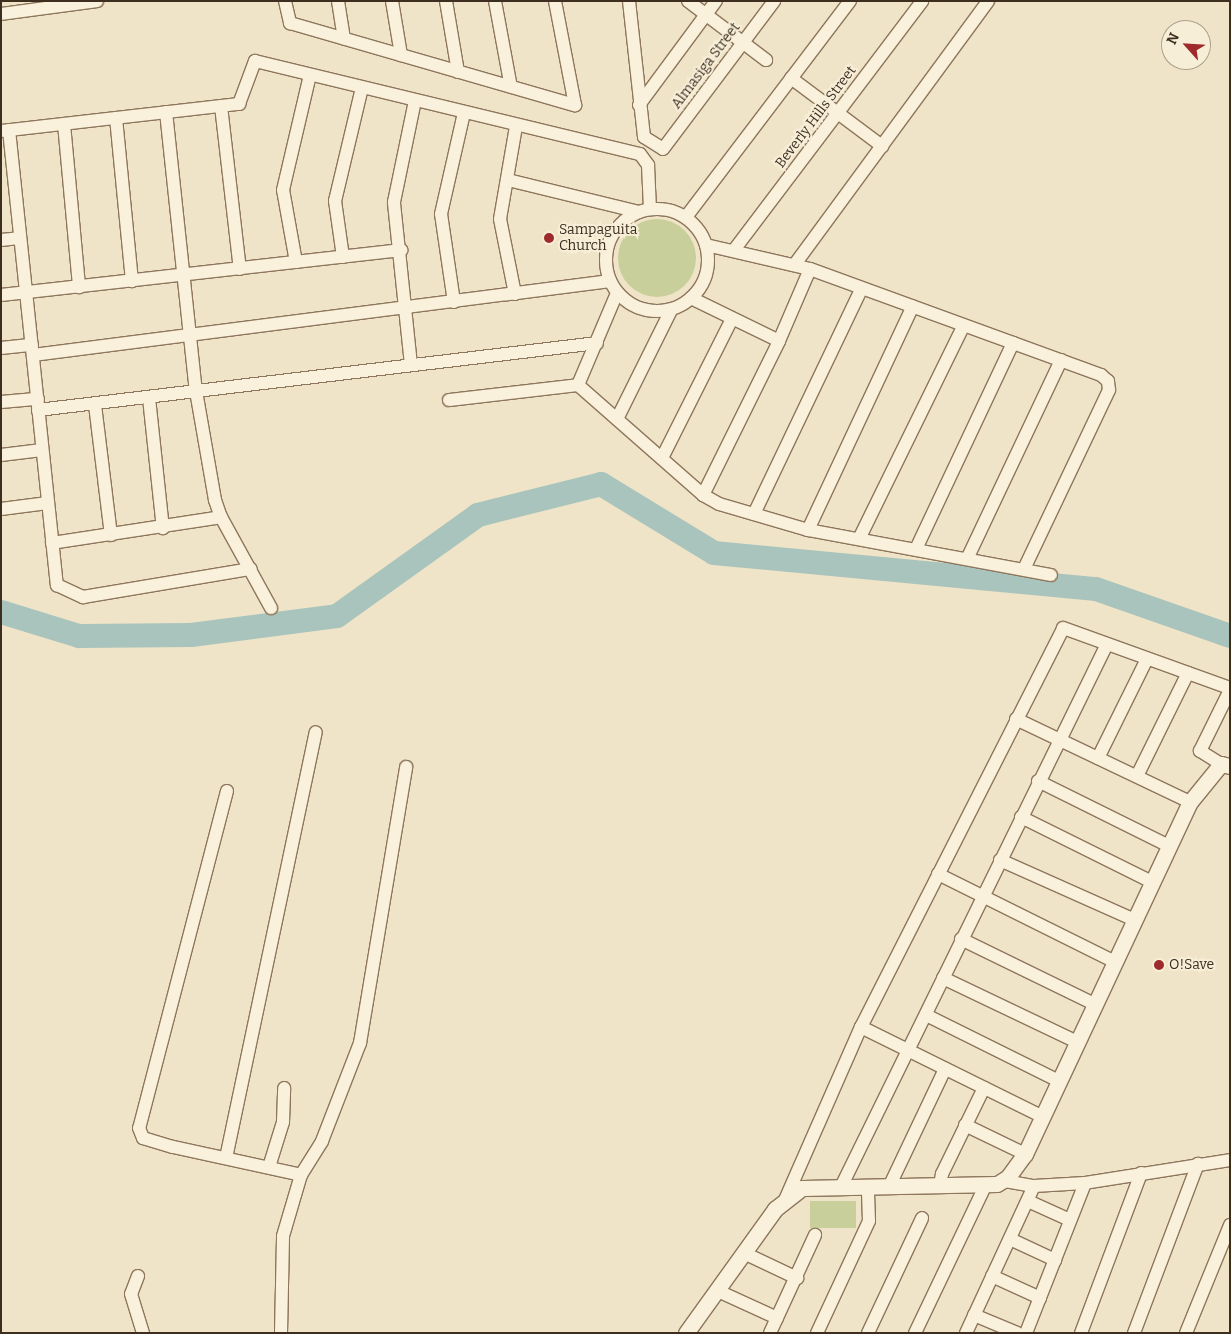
<!DOCTYPE html>
<style>
body{margin:0}
#map{position:relative;width:1231px;height:1334px;overflow:hidden;background:#f0e4c8;font-family:Bitter,serif}
div>[style]{position:absolute}
.green>*{inset:0;background:#c9cf9b;transform-origin:0 0}
.round{border-radius:50%}
.river>*{height:24px;margin:-12px;padding:0 12px;transform-origin:12px;border-radius:12px;background:#a9c4bc}
.roads{filter:drop-shadow(1px 0 #8d765c) drop-shadow(-1px 0 #8d765c) drop-shadow(0 1px #8d765c) drop-shadow(0 -1px #8d765c)}
.minor>*{height:12px;margin:-6px;padding:0 6px;transform-origin:6px;border-radius:6px;background:#faf1dc}
.minor>.ring{margin:-6px;padding:0;box-sizing:content-box;background:none;border:12px solid #faf1dc;border-radius:50%}
.tertiary>*{height:15px;margin:-7.5px;padding:0 7.5px;transform-origin:7.5px;border-radius:7.5px;background:#faf1dc}
.dots>*{width:14px;height:14px;translate:-50% -50%;box-sizing:border-box;border:2px solid #f7eed8;border-radius:50%}
span{translate:-50% -50%;white-space:nowrap;text-align:center;line-height:1.15;-webkit-text-stroke:4px #f7eed8;paint-order:stroke}
.street-label{font-size:14px;color:#3d2e20}
.poi-label{font-size:14px;color:#3d2e20}
.left{translate:0 -50%;text-align:left}
.frame{position:absolute;inset:0;border:2px solid #3d2e20;pointer-events:none}
.north{position:absolute;left:1161px;top:20px;width:50px;height:50px;box-sizing:border-box;background:#f7eed8;border:1px solid #ada18e;border-radius:50%;rotate:296deg;font-size:14px;font-weight:700;line-height:20px;text-align:center;color:#3d2e20}
.north::after{content:'';display:block;margin:auto;width:18px;height:22px;background:#9e2a2b;clip-path:polygon(50% 0,100% 100%,50% 72%,0 100%)}
</style>
<div id="map">
<div class="green">
<div class="round" style="left:618px;top:219px;width:78px;height:78px"></div>
<div style="left:810px;top:1201px;width:46px;height:27px"></div>
</div>
<div class="river">
<div style="left:1px;top:612px;width:82px;rotate:17.1deg"></div>
<div style="left:79px;top:636px;width:112px;rotate:-0.5deg"></div>
<div style="left:191px;top:635px;width:147px;rotate:-7.4deg"></div>
<div style="left:337px;top:616px;width:173px;rotate:-35.6deg"></div>
<div style="left:478px;top:515px;width:127px;rotate:-14.1deg"></div>
<div style="left:601px;top:484px;width:132px;rotate:31.4deg"></div>
<div style="left:714px;top:553px;width:384px;rotate:5.4deg"></div>
<div style="left:1096px;top:589px;width:142px;rotate:19.3deg"></div>
</div>
<div class="roads">
<div class="minor">
<div style="left:285px;top:1px;width:23px;rotate:77deg"></div>
<div style="left:290px;top:23px;width:297px;rotate:16.1deg"></div>
<div style="left:575px;top:105px;width:106px;rotate:-100.9deg"></div>
<div style="left:338px;top:1px;width:38px;rotate:81deg"></div>
<div style="left:392px;top:1px;width:55px;rotate:80.5deg"></div>
<div style="left:446px;top:1px;width:72px;rotate:80.4deg"></div>
<div style="left:495px;top:1px;width:87px;rotate:79.5deg"></div>
<div style="left:629px;top:1px;width:137px;rotate:83.7deg"></div>
<div style="left:644px;top:137px;width:22px;rotate:32deg"></div>
<div style="left:663px;top:149px;width:185px;rotate:-53.1deg"></div>
<div style="left:688px;top:1px;width:98px;rotate:37.1deg"></div>
<div style="left:1px;top:14px;width:97px;rotate:-7.7deg"></div>
<div style="left:791px;top:78px;width:114px;rotate:36.8deg"></div>
<div style="left:639px;top:105px;width:129px;rotate:-53.5deg"></div>
<div style="left:221px;top:106px;width:164px;rotate:83.4deg"></div>
<div style="left:166px;top:112px;width:281px;rotate:83.9deg"></div>
<div style="left:196px;top:391px;width:111px;rotate:80.1deg"></div>
<div style="left:215px;top:500px;width:18px;rotate:71deg"></div>
<div style="left:221px;top:517px;width:104px;rotate:61.2deg"></div>
<div style="left:116px;top:118px;width:164px;rotate:84.4deg"></div>
<div style="left:64px;top:124px;width:164px;rotate:84.7deg"></div>
<div style="left:9px;top:130px;width:458px;rotate:84deg"></div>
<div style="left:57px;top:585px;width:29px;rotate:25deg"></div>
<div style="left:83px;top:597px;width:170px;rotate:-9.5deg"></div>
<div style="left:1px;top:131px;width:240px;rotate:-6.5deg"></div>
<div style="left:239px;top:104px;width:46px;rotate:-69.6deg"></div>
<div style="left:255px;top:61px;width:396px;rotate:13.6deg"></div>
<div style="left:640px;top:154px;width:14px;rotate:54deg"></div>
<div style="left:648px;top:165px;width:44px;rotate:87.4deg"></div>
<div style="left:508px;top:180px;width:135px;rotate:13.7deg"></div>
<div class="ring" style="left:606px;top:209px;width:90px;height:90px"></div>
<div style="left:686px;top:217px;width:271px;rotate:-52.8deg"></div>
<div style="left:1px;top:240px;width:18px;rotate:-6deg"></div>
<div style="left:706px;top:245px;width:107px;rotate:13deg"></div>
<div style="left:810px;top:269px;width:310px;rotate:20deg"></div>
<div style="left:1101px;top:375px;width:9px;rotate:41deg"></div>
<div style="left:1108px;top:381px;width:9px;rotate:84deg"></div>
<div style="left:1109px;top:390px;width:198px;rotate:115.4deg"></div>
<div style="left:734px;top:250px;width:312px;rotate:-52.9deg"></div>
<div style="left:343px;top:257px;width:57px;rotate:-98.1deg"></div>
<div style="left:335px;top:201px;width:116px;rotate:-76.6deg"></div>
<div style="left:296px;top:262px;width:73px;rotate:-100.2deg"></div>
<div style="left:283px;top:190px;width:118px;rotate:-76.8deg"></div>
<div style="left:795px;top:264px;width:326px;rotate:-53.7deg"></div>
<div style="left:617px;top:293px;width:100px;rotate:113deg"></div>
<div style="left:578px;top:385px;width:167px;rotate:41.3deg"></div>
<div style="left:703px;top:495px;width:18px;rotate:29deg"></div>
<div style="left:719px;top:504px;width:93px;rotate:16.3deg"></div>
<div style="left:808px;top:530px;width:247px;rotate:10.5deg"></div>
<div style="left:515px;top:294px;width:76px;rotate:-101.3deg"></div>
<div style="left:500px;top:219px;width:94px;rotate:-80.2deg"></div>
<div style="left:1px;top:295px;width:403px;rotate:-6.4deg"></div>
<div style="left:691px;top:298px;width:98px;rotate:26deg"></div>
<div style="left:454px;top:302px;width:89px;rotate:-98.4deg"></div>
<div style="left:441px;top:214px;width:104px;rotate:-77.2deg"></div>
<div style="left:1px;top:348px;width:31px;rotate:-6deg"></div>
<div style="left:33px;top:355px;width:582px;rotate:-7.31deg"></div>
<div style="left:411px;top:365px;width:164px;rotate:-96deg"></div>
<div style="left:394px;top:202px;width:103px;rotate:-78.3deg"></div>
<div style="left:149px;top:398px;width:131px;rotate:83.9deg"></div>
<div style="left:449px;top:400px;width:130px;rotate:-6.6deg"></div>
<div style="left:1px;top:402px;width:37px;rotate:-5deg"></div>
<div style="left:95px;top:405px;width:131px;rotate:83deg"></div>
<div style="left:38px;top:410px;width:563px;rotate:-6.83deg"></div>
<div style="left:617px;top:419px;width:122px;rotate:-63.6deg"></div>
<div style="left:1px;top:455px;width:41px;rotate:-7deg"></div>
<div style="left:662px;top:458px;width:156px;rotate:-63.3deg"></div>
<div style="left:703px;top:495px;width:172px;rotate:-63.7deg"></div>
<div style="left:779px;top:341px;width:78px;rotate:-66.7deg"></div>
<div style="left:1px;top:509px;width:47px;rotate:-7.3deg"></div>
<div style="left:754px;top:514px;width:250px;rotate:-64.5deg"></div>
<div style="left:808px;top:530px;width:247px;rotate:-64.9deg"></div>
<div style="left:859px;top:539px;width:238px;rotate:-63.9deg"></div>
<div style="left:52px;top:543px;width:171px;rotate:-8.7deg"></div>
<div style="left:916px;top:549px;width:228px;rotate:-64.8deg"></div>
<div style="left:968px;top:557px;width:218px;rotate:-64.7deg"></div>
<div style="left:1016px;top:719px;width:193px;rotate:25.5deg"></div>
<div style="left:1098px;top:758px;width:110px;rotate:-63.7deg"></div>
<div style="left:1221px;top:764px;width:25px;rotate:-148deg"></div>
<div style="left:1200px;top:751px;width:68px;rotate:-63.8deg"></div>
<div style="left:1137px;top:776px;width:115px;rotate:-63.7deg"></div>
<div style="left:1038px;top:781px;width:146px;rotate:26.4deg"></div>
<div style="left:227px;top:791px;width:348px;rotate:104.6deg"></div>
<div style="left:139px;top:1128px;width:11px;rotate:68deg"></div>
<div style="left:143px;top:1138px;width:31px;rotate:17deg"></div>
<div style="left:173px;top:1147px;width:131px;rotate:12.3deg"></div>
<div style="left:1021px;top:817px;width:146px;rotate:26.4deg"></div>
<div style="left:1000px;top:860px;width:148px;rotate:24deg"></div>
<div style="left:938px;top:874px;width:198px;rotate:26.4deg"></div>
<div style="left:961px;top:939px;width:148px;rotate:26deg"></div>
<div style="left:943px;top:978px;width:148px;rotate:25.5deg"></div>
<div style="left:926px;top:1015px;width:148px;rotate:26.4deg"></div>
<div style="left:861px;top:1027px;width:203px;rotate:26.3deg"></div>
<div style="left:965px;top:1125px;width:67px;rotate:25.8deg"></div>
<div style="left:226px;top:1158px;width:435px;rotate:-78.1deg"></div>
<div style="left:269px;top:1167px;width:47px;rotate:-72.7deg"></div>
<div style="left:283px;top:1122px;width:34px;rotate:-88deg"></div>
<div style="left:1005px;top:1181px;width:29px;rotate:10deg"></div>
<div style="left:1034px;top:1186px;width:51px;rotate:-3.4deg"></div>
<div style="left:1085px;top:1183px;width:147px;rotate:-9deg"></div>
<div style="left:842px;top:1185px;width:602px;rotate:-63.9deg"></div>
<div style="left:940px;top:1186px;width:12px;rotate:-81deg"></div>
<div style="left:942px;top:1174px;width:96px;rotate:-64deg"></div>
<div style="left:889px;top:1187px;width:131px;rotate:-64.6deg"></div>
<div style="left:785px;top:1200px;width:189px;rotate:-66.3deg"></div>
<div style="left:861px;top:1027px;width:447px;rotate:-63.1deg"></div>
<div style="left:1063px;top:628px;width:177px;rotate:19.8deg"></div>
<div style="left:1028px;top:1201px;width:46px;rotate:24.3deg"></div>
<div style="left:1010px;top:1239px;width:50px;rotate:25deg"></div>
<div style="left:744px;top:1253px;width:59px;rotate:25.3deg"></div>
<div style="left:138px;top:1276px;width:19px;rotate:111deg"></div>
<div style="left:131px;top:1294px;width:41px;rotate:72.9deg"></div>
<div style="left:992px;top:1276px;width:53px;rotate:24.6deg"></div>
<div style="left:718px;top:1291px;width:65px;rotate:24.6deg"></div>
<div style="left:974px;top:1315px;width:47px;rotate:22.7deg"></div>
<div style="left:281px;top:1333px;width:97px;rotate:-88.8deg"></div>
<div style="left:283px;top:1236px;width:64px;rotate:-73.6deg"></div>
<div style="left:301px;top:1175px;width:40px;rotate:-58deg"></div>
<div style="left:322px;top:1141px;width:105px;rotate:-68.8deg"></div>
<div style="left:360px;top:1043px;width:280px;rotate:-80.5deg"></div>
<div style="left:770px;top:1333px;width:108px;rotate:-65.3deg"></div>
<div style="left:817px;top:1333px;width:123px;rotate:-65.1deg"></div>
<div style="left:869px;top:1221px;width:33px;rotate:-92deg"></div>
<div style="left:868px;top:1333px;width:127px;rotate:-64.8deg"></div>
<div style="left:915px;top:1333px;width:165px;rotate:-64.5deg"></div>
<div style="left:966px;top:1333px;width:162px;rotate:-65.2deg"></div>
<div style="left:1026px;top:1333px;width:161px;rotate:-68.5deg"></div>
<div style="left:1081px;top:1333px;width:171px;rotate:-69.4deg"></div>
<div style="left:1134px;top:1333px;width:181px;rotate:-69.3deg"></div>
<div style="left:1186px;top:1333px;width:117px;rotate:-67.8deg"></div>
</div>
<div class="tertiary">
<div style="left:686px;top:1333px;width:153px;rotate:-54.3deg"></div>
<div style="left:775px;top:1209px;width:34px;rotate:-38deg"></div>
<div style="left:802px;top:1188px;width:195px;rotate:-1.2deg"></div>
<div style="left:997px;top:1184px;width:13px;rotate:-32deg"></div>
<div style="left:1008px;top:1177px;width:29px;rotate:-54deg"></div>
<div style="left:1025px;top:1154px;width:389px;rotate:-64.9deg"></div>
<div style="left:1190px;top:802px;width:49px;rotate:-50.8deg"></div>
<div style="left:1221px;top:764px;width:9px;rotate:13deg"></div>
</div>
</div>
<div class="dots">
<div style="left:549px;top:238px;background:#9e2a2b"></div>
<div style="left:1159px;top:965px;background:#9e2a2b"></div>
</div>
<div class="street-label">
<span style="left:706px;top:66px;rotate:-53deg">Almasiga Street</span>
<span style="left:816px;top:117px;rotate:-53deg">Beverly Hills Street</span>
</div>
<div class="poi-label">
<span class="left" style="left:559px;top:238px">Sampaguita<br>Church</span>
<span class="left" style="left:1169px;top:965px">O!Save</span>
</div>
<div class="frame"></div>
<div class="north">N</div>
</div>
